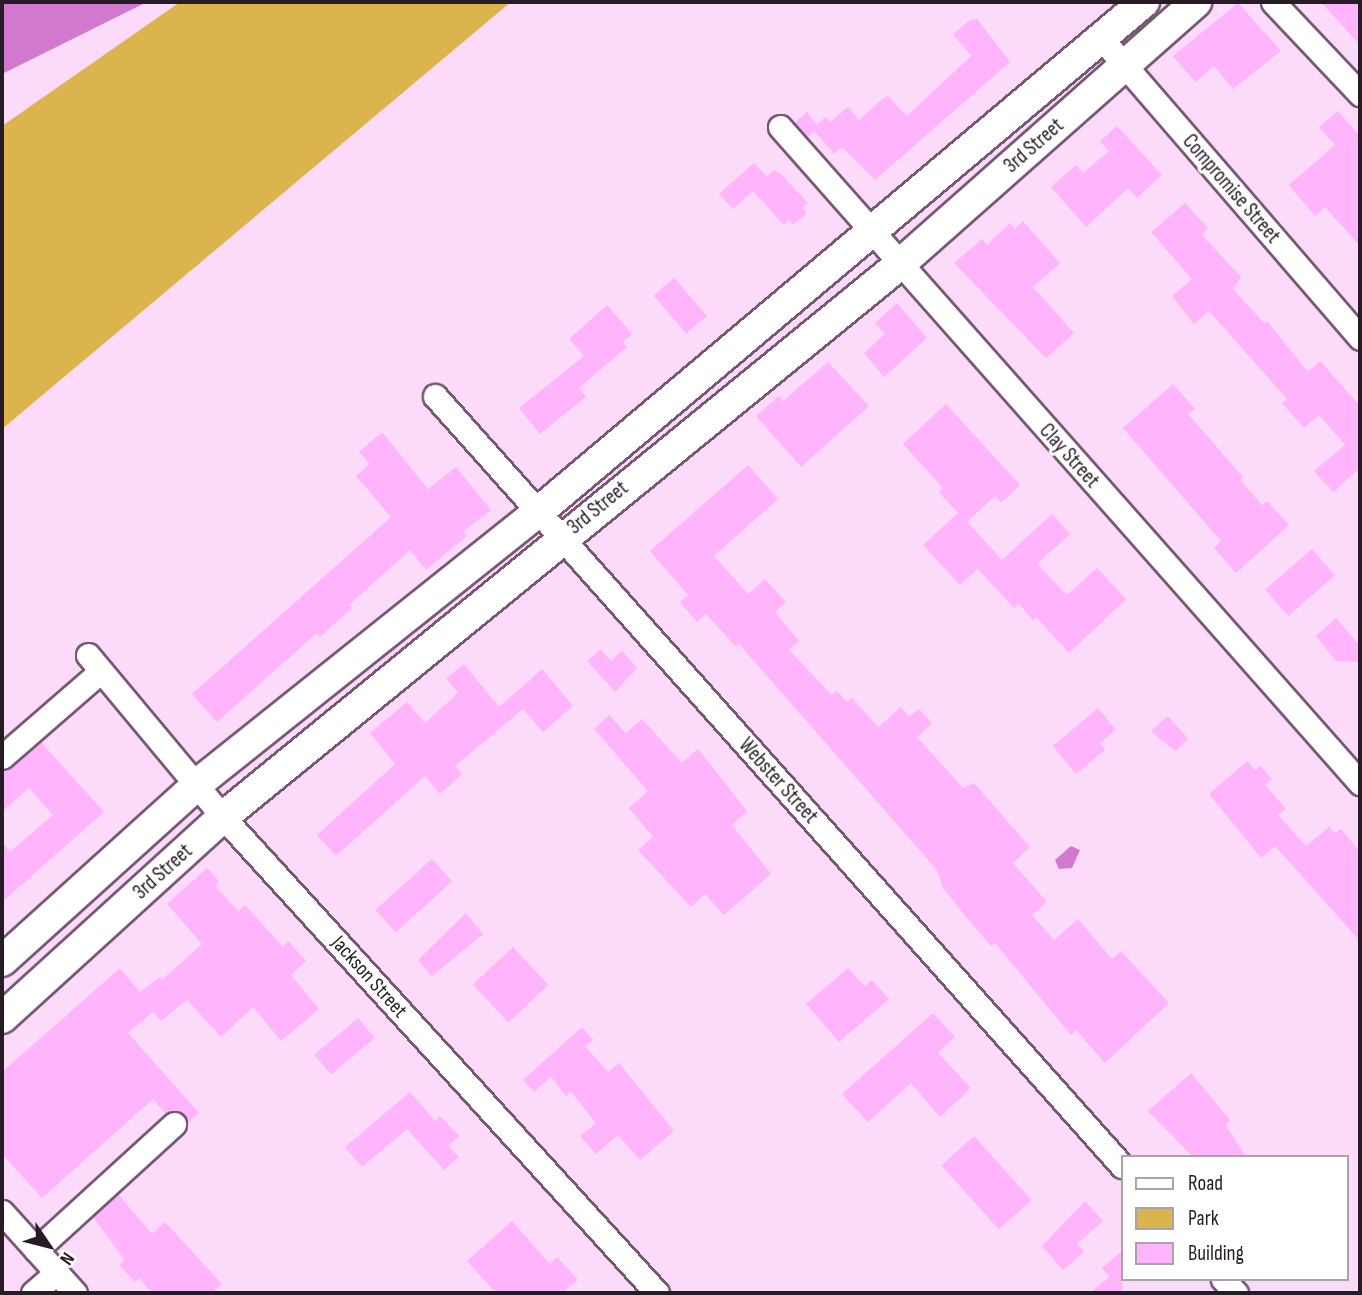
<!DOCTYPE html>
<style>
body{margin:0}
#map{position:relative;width:1362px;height:1295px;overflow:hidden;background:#fcdaf9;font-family:"Sofia Sans Condensed",sans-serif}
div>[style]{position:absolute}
.green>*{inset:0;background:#dbb44d}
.water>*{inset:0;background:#d279cf}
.building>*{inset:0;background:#ffb4fb;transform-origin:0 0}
.roads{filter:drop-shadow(2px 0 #775975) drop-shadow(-2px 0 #775975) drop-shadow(0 2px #775975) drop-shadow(0 -2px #775975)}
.minor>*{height:23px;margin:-11.5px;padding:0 11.5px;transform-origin:11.5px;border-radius:11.5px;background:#fff}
.major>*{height:30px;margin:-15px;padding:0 15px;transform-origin:15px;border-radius:15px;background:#fff}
span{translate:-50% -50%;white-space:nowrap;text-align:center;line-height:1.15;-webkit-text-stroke:6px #fff;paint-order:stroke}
.street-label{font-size:21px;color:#271b26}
.frame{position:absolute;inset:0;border:4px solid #271b26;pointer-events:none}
.legend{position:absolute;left:1121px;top:1155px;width:228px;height:126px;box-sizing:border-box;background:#fff;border:2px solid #a9a4a8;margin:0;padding:9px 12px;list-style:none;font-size:21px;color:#271b26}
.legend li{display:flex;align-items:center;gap:14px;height:35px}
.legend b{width:35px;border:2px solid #a9a4a8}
.north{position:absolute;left:14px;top:1211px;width:70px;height:70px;-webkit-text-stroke:5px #fff;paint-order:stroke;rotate:125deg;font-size:19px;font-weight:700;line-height:28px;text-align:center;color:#271b26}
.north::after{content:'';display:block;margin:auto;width:24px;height:32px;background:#271b26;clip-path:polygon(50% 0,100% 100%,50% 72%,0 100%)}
</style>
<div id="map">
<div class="green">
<div style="clip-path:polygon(180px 2px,511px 2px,2px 429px,2px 126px)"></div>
</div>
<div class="water">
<div style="clip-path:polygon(2px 2px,147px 2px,2px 74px)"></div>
<div style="clip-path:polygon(1071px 846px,1080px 850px,1072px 868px,1059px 869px,1055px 860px)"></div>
</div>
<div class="building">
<div style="clip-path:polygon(1321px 2px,1360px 2px,1360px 45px)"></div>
<div style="clip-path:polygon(1238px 3px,1281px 51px,1233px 89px,1214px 66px,1195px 82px,1173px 56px)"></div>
<div style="clip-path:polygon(977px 19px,1010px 62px,875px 180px,842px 147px,834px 154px,814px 131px,808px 137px,795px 123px,807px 112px,817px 125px,826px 117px,830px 122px,848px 107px,859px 120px,887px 95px,907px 116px,971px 56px,953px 34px,970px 20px)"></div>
<div style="clip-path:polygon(1338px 111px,1360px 136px,1360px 246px,1325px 207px,1315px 216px,1289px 185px,1335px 145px,1319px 127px)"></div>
<div style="clip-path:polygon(1117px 126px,1162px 175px,1137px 198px,1128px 188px,1086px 227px,1051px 187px,1076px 165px,1083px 173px,1109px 151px,1100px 141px)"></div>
<div style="clip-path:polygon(754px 163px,767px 177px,774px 170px,781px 174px,808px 203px,802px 208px,807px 213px,793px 225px,789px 220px,784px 225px,753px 191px,733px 209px,719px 194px)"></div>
<div style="clip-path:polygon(1185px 203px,1208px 228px,1201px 234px,1241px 277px,1233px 289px,1264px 323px,1267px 321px,1308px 372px,1320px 361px,1360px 406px,1360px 468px,1333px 492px,1314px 471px,1345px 445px,1319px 415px,1304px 428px,1282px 403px,1287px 399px,1209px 311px,1194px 324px,1172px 296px,1192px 279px,1151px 232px)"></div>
<div style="clip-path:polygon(1023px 221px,1060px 263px,1033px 287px,1074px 333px,1046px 358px,954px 263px,982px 239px,987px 245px,1010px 223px,1015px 229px)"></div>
<div style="left:674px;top:278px;width:50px;height:27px;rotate:49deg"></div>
<div style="clip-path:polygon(897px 303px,927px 338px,884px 377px,864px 353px,885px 334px,875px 323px)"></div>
<div style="clip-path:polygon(607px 305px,632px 334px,623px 342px,627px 347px,579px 388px,586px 397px,540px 434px,519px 408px,584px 356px,569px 339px)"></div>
<div style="clip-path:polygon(828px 362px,869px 406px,801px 467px,756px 416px,779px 396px,783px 401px)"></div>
<div style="clip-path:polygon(1173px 384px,1195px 409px,1188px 414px,1243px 477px,1240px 480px,1262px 505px,1267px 501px,1289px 525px,1236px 573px,1214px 548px,1221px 541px,1123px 428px)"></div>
<div style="clip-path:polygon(946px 404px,1020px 485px,1001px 503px,995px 496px,967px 522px,961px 515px,1002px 560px,1052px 514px,1070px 534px,1037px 564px,1067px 595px,1097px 568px,1126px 599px,1069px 653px,1036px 617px,1033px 620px,1019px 604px,1014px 608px,978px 569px,960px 585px,923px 545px,958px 513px,939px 492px,943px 488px,903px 444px)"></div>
<div style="clip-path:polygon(382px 432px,428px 489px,456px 467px,491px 510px,464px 531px,467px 536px,426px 570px,410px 550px,349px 605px,352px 608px,320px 637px,317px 633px,217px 722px,192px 694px,391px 517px,356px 476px,370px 464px,359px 452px)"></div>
<div style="clip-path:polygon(748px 465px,778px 499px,714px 556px,748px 594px,765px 579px,786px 602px,775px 612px,799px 641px,789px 650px,832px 695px,837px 691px,847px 702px,852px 698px,878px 727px,901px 707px,909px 717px,919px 709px,932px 723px,917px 737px,963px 788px,974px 783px,1030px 847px,1013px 863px,1047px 902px,1032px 915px,1054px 940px,1078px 919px,1112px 959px,1121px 951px,1169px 1003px,1105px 1063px,1076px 1030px,1071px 1035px,995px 943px,991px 946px,966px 917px,943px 888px,937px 870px,739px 644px,736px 647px,706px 614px,697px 622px,680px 602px,688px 595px,650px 551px)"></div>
<div style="left:1312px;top:549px;width:35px;height:62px;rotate:49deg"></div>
<div style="clip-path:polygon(1336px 618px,1360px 646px,1360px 662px,1336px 661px,1316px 636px)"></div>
<div style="clip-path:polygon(601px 649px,611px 661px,622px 651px,637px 668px,615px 692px,587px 661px)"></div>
<div style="clip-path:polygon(464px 664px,499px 707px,542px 669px,573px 706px,543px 732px,523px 709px,455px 766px,462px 774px,440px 794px,425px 776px,336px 856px,317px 835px,395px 764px,370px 733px,407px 702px,425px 723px,458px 693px,446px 678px)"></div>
<div style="clip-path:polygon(1098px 708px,1116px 730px,1100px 743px,1105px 750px,1076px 774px,1053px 746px)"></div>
<div style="clip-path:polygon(609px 715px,626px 733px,642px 719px,682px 763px,698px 749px,747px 811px,732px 825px,771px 874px,724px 915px,705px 894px,691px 907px,638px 850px,653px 837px,629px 808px,648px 791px,594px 729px)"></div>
<div style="clip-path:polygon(1168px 716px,1188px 739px,1175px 751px,1151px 731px)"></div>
<div style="clip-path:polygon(41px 742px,104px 812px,2px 902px,2px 842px,10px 852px,53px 815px,29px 788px,2px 812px,2px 774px)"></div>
<div style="clip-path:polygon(1247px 761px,1255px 770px,1260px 766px,1272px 779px,1265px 785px,1286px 809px,1278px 815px,1306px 846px,1329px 827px,1335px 833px,1341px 829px,1360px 852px,1360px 941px,1275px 846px,1261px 858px,1209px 794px)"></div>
<div style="left:432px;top:859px;width:30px;height:76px;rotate:48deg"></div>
<div style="clip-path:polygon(207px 868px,219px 881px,215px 886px,238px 911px,245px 905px,283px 947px,288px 941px,306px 961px,291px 975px,319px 1009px,281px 1041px,253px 1007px,221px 1037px,187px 1000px,161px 1021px,153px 1012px,128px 1033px,199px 1113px,188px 1123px,184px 1114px,165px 1113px,153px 1099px,42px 1198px,2px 1154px,2px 1072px,120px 968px,140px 992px,160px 977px,162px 980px,202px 944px,167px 904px)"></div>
<div style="clip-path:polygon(466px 913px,483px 934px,432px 976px,418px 960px)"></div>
<div style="left:513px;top:947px;width:52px;height:55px;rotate:47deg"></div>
<div style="clip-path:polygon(848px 968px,865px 986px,872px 980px,889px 999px,839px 1042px,806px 1004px)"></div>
<div style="clip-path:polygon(933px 1013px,955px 1037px,938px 1053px,970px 1087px,966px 1093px,940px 1117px,911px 1083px,868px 1122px,842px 1094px)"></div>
<div style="left:358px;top:1018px;width:26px;height:57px;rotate:50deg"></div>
<div style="clip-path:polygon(582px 1027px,593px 1040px,585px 1046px,608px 1072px,619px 1063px,674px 1131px,640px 1160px,618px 1135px,596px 1154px,580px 1136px,596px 1123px,571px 1092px,566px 1096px,551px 1077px,534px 1092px,523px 1080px)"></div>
<div style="clip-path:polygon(1191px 1073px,1230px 1120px,1226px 1125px,1246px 1157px,1193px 1157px,1148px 1111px)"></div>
<div style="clip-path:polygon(410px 1092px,435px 1121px,440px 1116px,459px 1136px,448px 1146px,459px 1157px,444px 1170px,407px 1129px,362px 1167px,345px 1147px)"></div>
<div style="left:974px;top:1136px;width:86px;height:44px;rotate:48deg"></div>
<div style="clip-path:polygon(118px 1194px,152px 1234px,165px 1222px,222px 1284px,212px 1293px,152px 1293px,139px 1278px,135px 1282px,120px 1266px,124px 1259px,93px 1217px)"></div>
<div style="clip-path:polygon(1085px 1201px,1103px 1221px,1077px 1244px,1084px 1252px,1063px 1270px,1042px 1246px)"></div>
<div style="clip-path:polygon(512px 1221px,550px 1264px,557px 1257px,578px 1280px,562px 1293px,496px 1293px,467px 1261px)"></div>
<div style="clip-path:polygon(1122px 1251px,1122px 1293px,1090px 1293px,1109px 1277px,1102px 1268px)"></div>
</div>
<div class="roads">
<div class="minor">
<div style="left:1273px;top:2px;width:127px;rotate:46.6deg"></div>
<div style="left:1102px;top:39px;width:395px;rotate:49.2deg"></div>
<div style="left:780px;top:127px;width:876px;rotate:48.52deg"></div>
<div style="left:435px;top:396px;width:1032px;rotate:48.26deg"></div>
<div style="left:88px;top:655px;width:211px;rotate:50.2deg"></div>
<div style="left:223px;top:817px;width:644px;rotate:47.64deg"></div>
<div style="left:2px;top:757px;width:131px;rotate:-41deg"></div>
<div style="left:2px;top:1212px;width:109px;rotate:48deg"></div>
<div style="left:36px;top:1250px;width:187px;rotate:-42.4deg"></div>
<div style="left:1223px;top:1279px;width:19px;rotate:47deg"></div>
<div style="left:33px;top:1293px;width:32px;rotate:-41deg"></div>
</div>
<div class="major">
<div style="left:2px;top:961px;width:268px;rotate:-42.1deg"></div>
<div style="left:201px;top:781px;width:428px;rotate:-38.6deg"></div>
<div style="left:536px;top:514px;width:795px;rotate:-40.1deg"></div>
<div style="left:2px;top:1018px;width:299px;rotate:-42.3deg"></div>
<div style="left:223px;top:817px;width:873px;rotate:-39.23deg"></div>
<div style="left:899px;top:265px;width:397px;rotate:-41.5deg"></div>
</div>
</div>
<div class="street-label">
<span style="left:1034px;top:146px;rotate:-41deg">3rd Street</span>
<span style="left:1231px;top:189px;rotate:49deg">Compromise Street</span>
<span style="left:1069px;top:456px;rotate:48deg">Clay Street</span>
<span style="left:598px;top:508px;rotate:-39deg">3rd Street</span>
<span style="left:778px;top:781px;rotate:48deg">Webster Street</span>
<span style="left:163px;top:872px;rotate:-42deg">3rd Street</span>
<span style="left:369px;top:977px;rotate:48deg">Jackson Street</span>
</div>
<div class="frame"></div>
<ul class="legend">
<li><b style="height:9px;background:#fff"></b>Road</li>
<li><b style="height:19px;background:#dbb44d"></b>Park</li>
<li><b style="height:19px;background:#ffb4fb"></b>Building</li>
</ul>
<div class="north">N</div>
</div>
